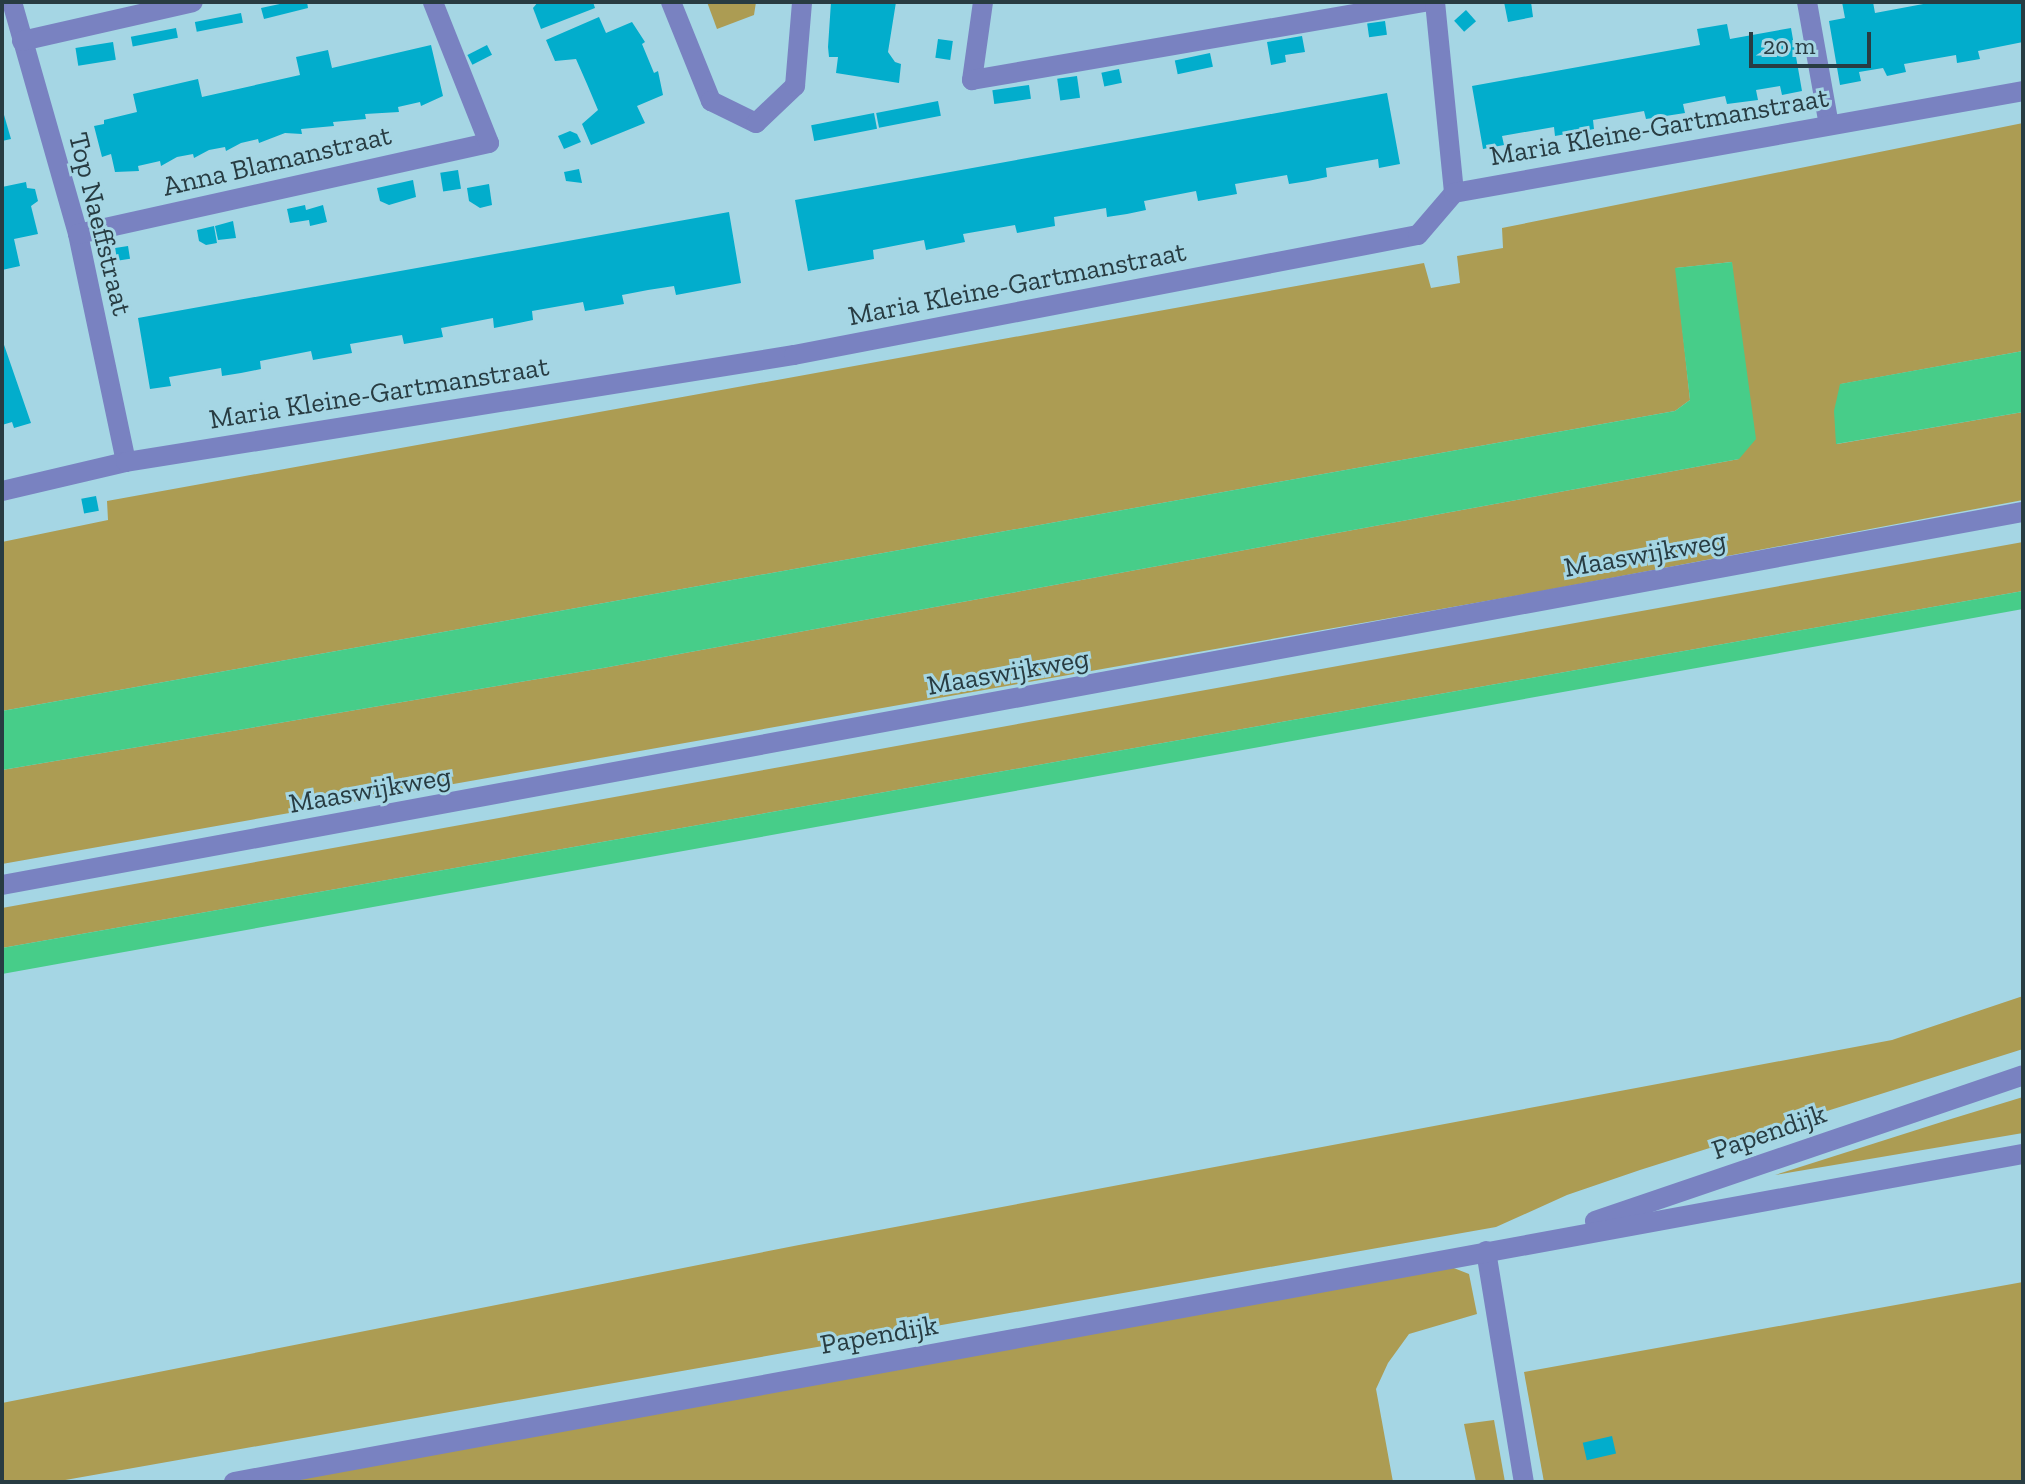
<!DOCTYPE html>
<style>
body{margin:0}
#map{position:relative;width:2025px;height:1484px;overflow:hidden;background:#a5d6e4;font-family:"Zilla Slab",serif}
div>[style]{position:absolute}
.green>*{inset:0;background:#ac9c53}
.water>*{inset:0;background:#47cd89}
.building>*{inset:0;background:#02adcc;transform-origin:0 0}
.minor>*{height:20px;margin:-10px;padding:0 10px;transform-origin:10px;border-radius:10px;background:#7982c1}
span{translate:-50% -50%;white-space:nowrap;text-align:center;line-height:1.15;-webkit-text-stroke:6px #a5d6e4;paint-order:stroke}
.street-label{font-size:28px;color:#283c42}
.frame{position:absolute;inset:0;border:4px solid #283c42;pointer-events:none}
.scale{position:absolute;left:1749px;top:32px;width:122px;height:36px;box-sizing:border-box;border:4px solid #283c42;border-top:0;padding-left:10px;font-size:24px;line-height:28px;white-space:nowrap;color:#283c42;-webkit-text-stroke:6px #a5d6e4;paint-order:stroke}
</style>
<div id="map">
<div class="green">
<div style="clip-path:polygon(707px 2px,756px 2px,754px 15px,717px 29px)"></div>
<div style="clip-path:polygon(2023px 123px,2023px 351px,1841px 384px,1837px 444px,2023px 412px,2023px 500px,1537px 592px,2px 864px,2px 770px,603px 668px,1739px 459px,1732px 262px,1676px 268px,1690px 400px,1675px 411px,2px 711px,2px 542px,108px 520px,107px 501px,1424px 263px,1431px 288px,1460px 283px,1457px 256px,1503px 248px,1502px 228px)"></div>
<div style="clip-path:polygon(2023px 542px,2023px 591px,2px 948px,2px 908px)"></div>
<div style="clip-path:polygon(2023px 996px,2023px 1049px,1640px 1170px,1567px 1195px,1496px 1227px,54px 1482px,2px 1482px,2px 1403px,799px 1245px,1892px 1040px)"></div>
<div style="clip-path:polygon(2023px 1097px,2023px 1133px,1775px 1175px,1951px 1119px)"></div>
<div style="clip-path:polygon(1441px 1263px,1469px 1274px,1477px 1314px,1409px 1334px,1388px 1363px,1376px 1389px,1393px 1482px,282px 1482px)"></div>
<div style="clip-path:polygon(2023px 1282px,2023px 1482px,1544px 1482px,1524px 1372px)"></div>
<div style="clip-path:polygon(1494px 1420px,1505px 1482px,1476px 1482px,1464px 1424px)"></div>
</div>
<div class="water">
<div style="clip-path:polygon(1732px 262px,1756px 439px,1739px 459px,603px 668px,2px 770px,2px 711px,1675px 411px,1690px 400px,1675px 268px)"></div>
<div style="clip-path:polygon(2023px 351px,2023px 412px,1836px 444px,1834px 411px,1840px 384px)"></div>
<div style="clip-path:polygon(2023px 591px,2023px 609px,2px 974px,2px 948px)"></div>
</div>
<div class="building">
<div style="clip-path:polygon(289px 2px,307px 2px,308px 8px,264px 19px,261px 8px)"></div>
<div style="clip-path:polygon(593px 2px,595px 8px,541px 29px,533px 8px,538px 2px)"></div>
<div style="clip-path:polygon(831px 2px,896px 2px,888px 52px,895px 62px,901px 64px,899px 83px,836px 73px,838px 57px,829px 57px,828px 47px)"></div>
<div style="clip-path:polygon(1504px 2px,1531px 2px,1533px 17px,1508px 22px)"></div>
<div style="clip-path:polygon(1842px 2px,1873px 2px,1875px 13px,1934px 2px,2023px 2px,2023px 42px,1978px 51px,1980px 59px,1957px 63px,1956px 55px,1904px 64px,1906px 72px,1887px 76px,1883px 68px,1859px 72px,1861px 81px,1840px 85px,1829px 21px,1845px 18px)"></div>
<div style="left:1466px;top:10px;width:15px;height:16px;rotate:48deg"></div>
<div style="left:241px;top:13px;width:10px;height:47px;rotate:79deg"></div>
<div style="clip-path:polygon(599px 17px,606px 33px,632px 22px,645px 42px,642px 44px,654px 73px,658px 71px,663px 95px,637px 106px,645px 123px,591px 145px,582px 124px,598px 110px,587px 84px,576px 59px,555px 61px,546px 40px)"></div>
<div style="left:1385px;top:21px;width:14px;height:18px;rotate:82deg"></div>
<div style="clip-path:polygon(1727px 24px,1730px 39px,1791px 28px,1802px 91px,1782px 95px,1780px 86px,1756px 90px,1758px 100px,1727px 104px,1725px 96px,1709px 99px,1683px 104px,1685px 113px,1646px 119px,1644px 111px,1593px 120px,1594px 129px,1555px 136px,1554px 127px,1502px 136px,1504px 145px,1483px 149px,1472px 86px,1700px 45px,1697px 29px)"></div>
<div style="left:176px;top:28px;width:10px;height:46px;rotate:79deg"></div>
<div style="clip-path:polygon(1302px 36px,1305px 52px,1285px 55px,1286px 62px,1271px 65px,1267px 42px)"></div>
<div style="left:938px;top:39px;width:15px;height:19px;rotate:8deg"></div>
<div style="left:113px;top:42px;width:18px;height:38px;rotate:81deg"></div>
<div style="clip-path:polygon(431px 45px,443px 96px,421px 106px,420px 102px,398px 107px,399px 112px,365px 114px,366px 119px,333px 122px,334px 126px,301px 129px,302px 134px,285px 133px,259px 143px,258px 139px,241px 143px,226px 151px,225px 147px,209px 150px,194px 158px,193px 154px,177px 157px,161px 166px,160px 161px,138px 166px,139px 171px,115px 172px,111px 154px,102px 157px,94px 126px,104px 124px,104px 120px,137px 112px,133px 94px,198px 79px,202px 97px,300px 75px,296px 57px,328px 50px,332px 68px)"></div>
<div style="left:487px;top:45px;width:11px;height:22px;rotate:63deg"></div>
<div style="left:1210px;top:53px;width:14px;height:36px;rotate:78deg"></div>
<div style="left:1119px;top:69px;width:14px;height:18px;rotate:78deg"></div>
<div style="left:1077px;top:76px;width:22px;height:20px;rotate:82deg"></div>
<div style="left:1029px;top:85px;width:14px;height:37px;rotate:82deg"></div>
<div style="clip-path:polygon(1387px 93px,1400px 164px,1379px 168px,1378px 159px,1326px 168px,1327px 177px,1308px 181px,1289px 184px,1287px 175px,1235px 184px,1237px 194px,1198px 201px,1196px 191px,1144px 201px,1146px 210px,1127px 214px,1107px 217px,1106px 208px,1054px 217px,1055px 226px,1017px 233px,1015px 225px,963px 234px,965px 242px,926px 250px,924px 240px,873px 250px,874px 259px,808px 271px,795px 200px)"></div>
<div style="left:938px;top:101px;width:15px;height:63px;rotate:79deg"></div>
<div style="clip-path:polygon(2px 108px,11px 139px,2px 141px)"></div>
<div style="left:874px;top:113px;width:16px;height:64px;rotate:79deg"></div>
<div style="clip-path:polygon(570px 131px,577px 134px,581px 142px,564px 149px,558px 136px)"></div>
<div style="clip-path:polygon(579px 169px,582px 183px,566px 181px,564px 172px)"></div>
<div style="left:458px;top:170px;width:19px;height:18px;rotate:81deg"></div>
<div style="clip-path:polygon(413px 180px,416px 197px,389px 205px,380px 201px,377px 188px)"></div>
<div style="clip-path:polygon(26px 182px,27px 188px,35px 189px,38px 201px,31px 206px,38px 234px,14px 239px,20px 266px,2px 270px,2px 187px)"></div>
<div style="clip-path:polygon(489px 184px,492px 205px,480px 208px,469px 201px,467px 188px)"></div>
<div style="clip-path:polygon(305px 205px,306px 210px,323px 205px,327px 222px,310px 226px,309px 220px,290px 223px,287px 209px)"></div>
<div style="clip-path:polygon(729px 212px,741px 283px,676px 295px,674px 286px,648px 290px,622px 295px,624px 304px,585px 311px,583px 302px,532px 311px,533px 320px,494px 328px,493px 318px,441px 328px,443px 337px,404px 344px,402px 335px,350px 344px,352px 353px,313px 360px,311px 351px,260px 361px,261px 369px,241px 373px,222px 376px,221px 368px,169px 377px,171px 386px,150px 389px,138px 318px)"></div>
<div style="clip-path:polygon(233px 221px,236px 238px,218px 240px,215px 226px)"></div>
<div style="clip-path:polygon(214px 226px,217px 243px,206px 245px,199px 241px,197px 230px)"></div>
<div style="left:128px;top:246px;width:13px;height:13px;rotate:81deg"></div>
<div style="clip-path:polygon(2px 339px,31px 423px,14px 428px,12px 422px,2px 425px)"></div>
<div style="left:96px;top:496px;width:15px;height:15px;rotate:79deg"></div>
<div style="left:1612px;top:1436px;width:18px;height:30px;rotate:77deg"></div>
</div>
<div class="minor">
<div style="left:12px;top:2px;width:241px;rotate:74.1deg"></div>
<div style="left:78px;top:234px;width:233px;rotate:78.1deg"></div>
<div style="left:671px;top:2px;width:107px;rotate:68deg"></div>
<div style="left:711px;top:101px;width:50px;rotate:26.1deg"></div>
<div style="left:756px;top:123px;width:54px;rotate:-43.5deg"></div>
<div style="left:795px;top:86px;width:84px;rotate:-85.2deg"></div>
<div style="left:983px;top:2px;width:79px;rotate:98deg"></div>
<div style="left:972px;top:80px;width:459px;rotate:-9.8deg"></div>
<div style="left:1435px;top:2px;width:192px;rotate:84.3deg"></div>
<div style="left:1807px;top:2px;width:125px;rotate:79.9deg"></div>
<div style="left:22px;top:41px;width:175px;rotate:-12.8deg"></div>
<div style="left:78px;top:234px;width:421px;rotate:-12.5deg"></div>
<div style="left:489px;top:143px;width:152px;rotate:-111.7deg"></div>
<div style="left:2px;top:491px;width:127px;rotate:-13.2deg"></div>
<div style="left:126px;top:462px;width:677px;rotate:-9.1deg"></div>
<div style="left:794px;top:355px;width:635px;rotate:-10.89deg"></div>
<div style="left:1418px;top:235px;width:55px;rotate:-49.4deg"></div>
<div style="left:1454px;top:193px;width:578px;rotate:-10.16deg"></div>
<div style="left:2px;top:885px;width:2055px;rotate:-10.46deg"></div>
<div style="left:1595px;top:1221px;width:452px;rotate:-18.8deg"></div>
<div style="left:1486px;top:1251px;width:234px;rotate:80.7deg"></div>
<div style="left:234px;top:1482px;width:1819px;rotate:-10.39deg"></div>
</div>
<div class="street-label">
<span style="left:1659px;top:127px;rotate:-10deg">Maria Kleine-Gartmanstraat</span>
<span style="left:277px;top:161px;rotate:-13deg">Anna Blamanstraat</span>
<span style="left:100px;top:224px;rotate:76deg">Top Naeffstraat</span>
<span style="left:1017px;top:284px;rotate:-11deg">Maria Kleine-Gartmanstraat</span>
<span style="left:379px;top:393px;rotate:-9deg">Maria Kleine-Gartmanstraat</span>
<span style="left:1645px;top:554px;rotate:-10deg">Maaswijkweg</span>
<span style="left:1008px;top:672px;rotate:-10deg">Maaswijkweg</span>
<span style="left:370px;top:790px;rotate:-10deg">Maaswijkweg</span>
<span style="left:1769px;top:1132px;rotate:-19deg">Papendijk</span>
<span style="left:879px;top:1335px;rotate:-10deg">Papendijk</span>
</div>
<div class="frame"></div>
<div class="scale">20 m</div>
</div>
